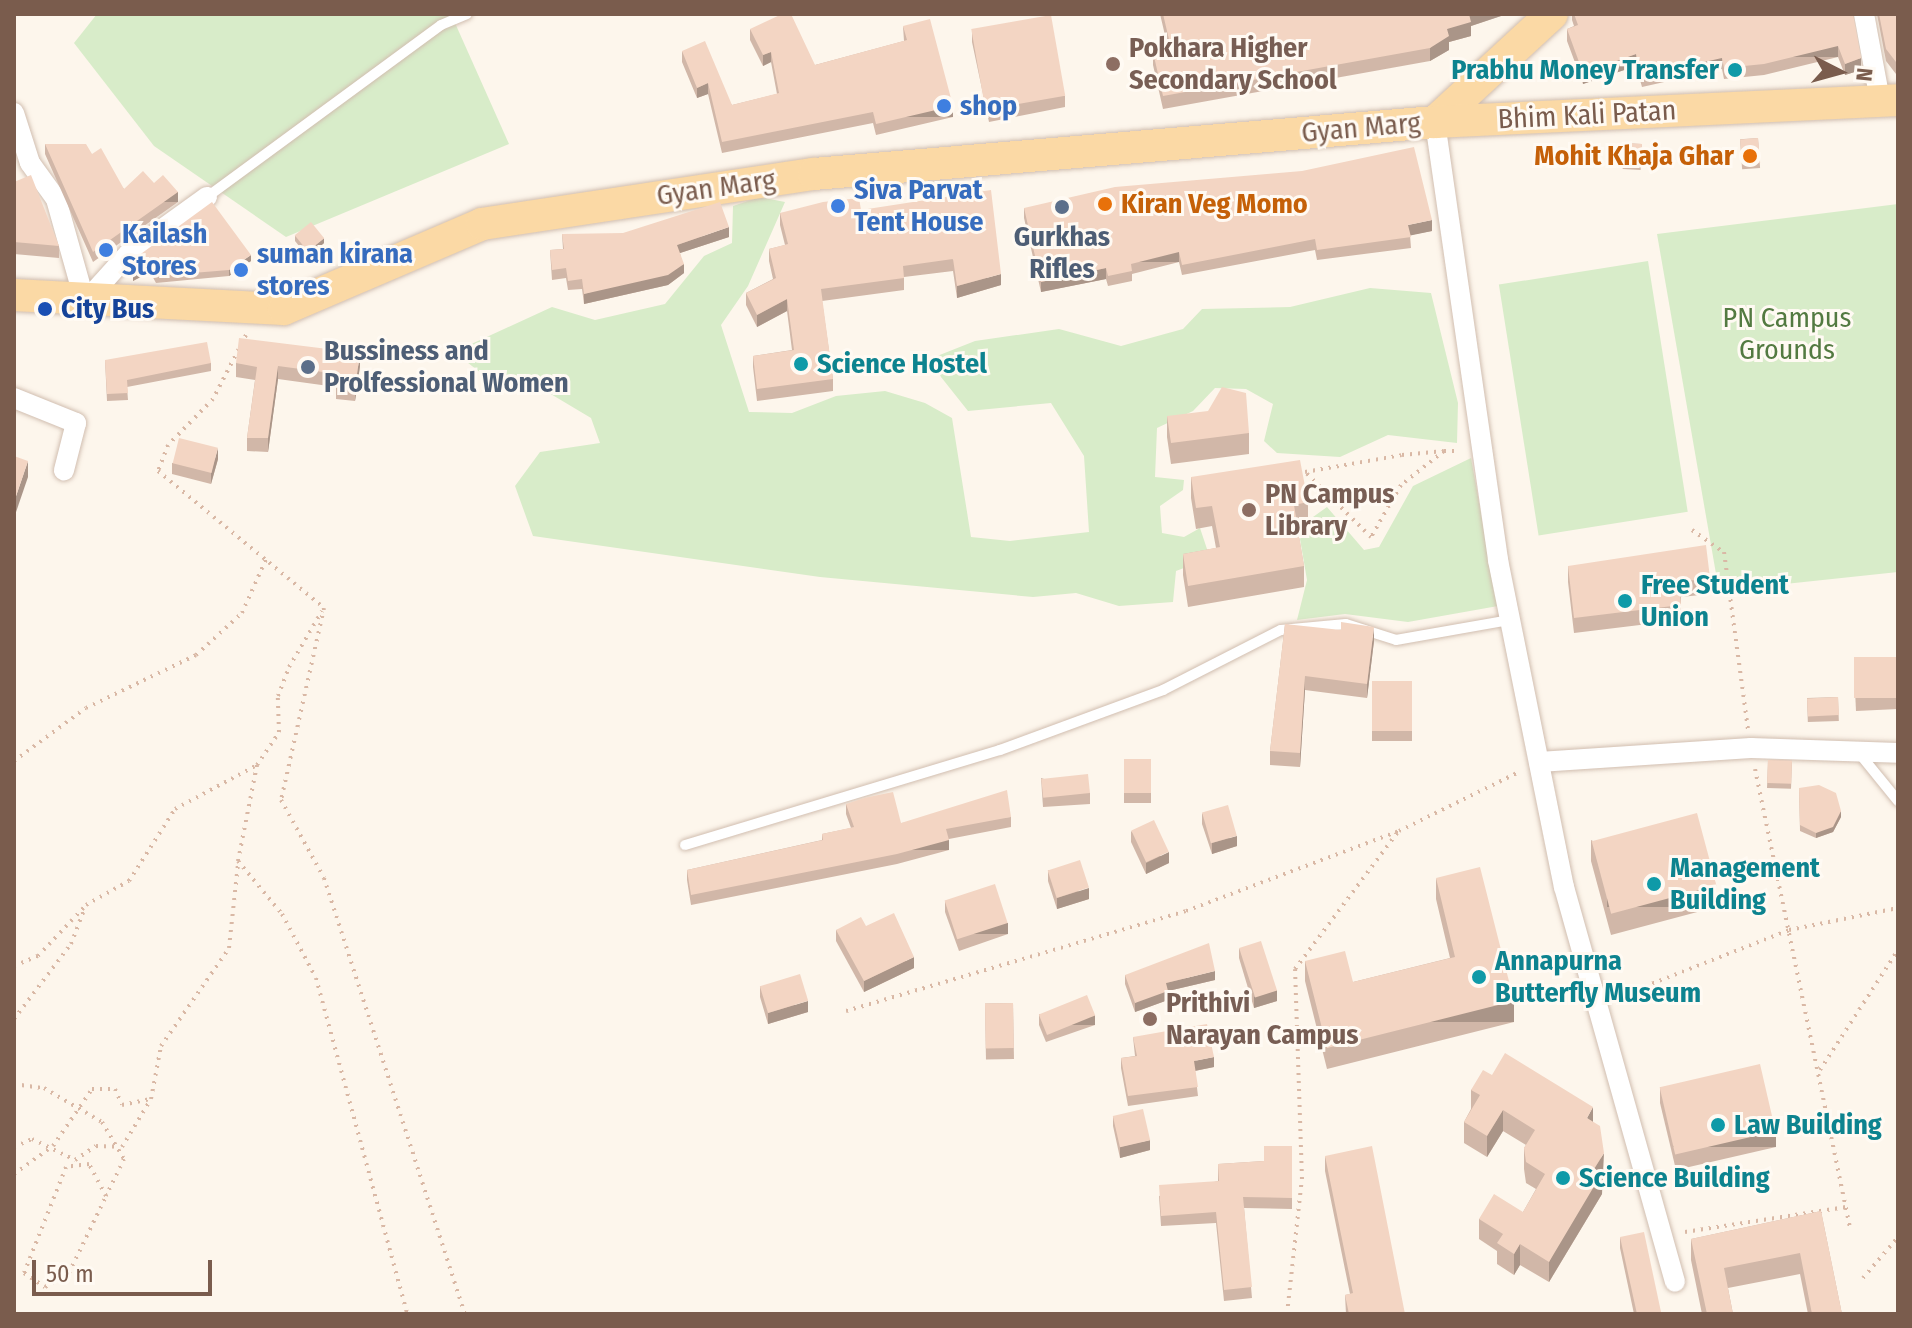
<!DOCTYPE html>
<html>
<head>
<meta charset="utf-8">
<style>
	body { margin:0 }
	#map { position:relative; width:1912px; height:1328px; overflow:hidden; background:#fdf6ec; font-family:"Fira Sans Condensed",sans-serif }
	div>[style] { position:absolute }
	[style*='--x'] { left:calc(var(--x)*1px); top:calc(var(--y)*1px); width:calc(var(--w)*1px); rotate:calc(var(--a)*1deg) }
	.green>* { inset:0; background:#d8ecc9; transform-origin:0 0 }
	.path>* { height:4px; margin-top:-2px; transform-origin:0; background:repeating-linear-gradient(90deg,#d9b8a5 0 2px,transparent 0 8px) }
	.roads { filter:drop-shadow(0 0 2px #d1beb0) drop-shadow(0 0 2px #d1beb0) }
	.lane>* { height:10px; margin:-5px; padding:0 5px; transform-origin:5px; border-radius:5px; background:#fff }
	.street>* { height:20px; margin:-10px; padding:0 10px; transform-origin:10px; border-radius:10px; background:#fff }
	.primary>* { height:32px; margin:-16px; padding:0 16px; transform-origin:16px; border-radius:16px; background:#fbd9a5 }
	.wall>* { inset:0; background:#d1b7a8; transform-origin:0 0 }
	.shaded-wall>* { inset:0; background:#aa9588; transform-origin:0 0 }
	.building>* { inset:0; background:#f3d5c3; transform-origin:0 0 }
	.dots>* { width:22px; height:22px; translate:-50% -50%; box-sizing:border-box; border:4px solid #fffaf3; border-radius:50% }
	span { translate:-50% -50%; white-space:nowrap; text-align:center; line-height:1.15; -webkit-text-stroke:6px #fffaf3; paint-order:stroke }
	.education-label { font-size:28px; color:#785e54; font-weight:700 }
	.left { translate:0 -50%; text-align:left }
	.culture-label { font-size:28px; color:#0d838f; font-weight:700 }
	.right { translate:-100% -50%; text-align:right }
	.shop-label { font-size:28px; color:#366cbe; font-weight:700 }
	.street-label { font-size:28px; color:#7a5c4d }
	.food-label { font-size:28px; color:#c56008; font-weight:700 }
	.service-label { font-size:28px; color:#4e5e75; font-weight:700 }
	.transit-label { font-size:28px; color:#164399; font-weight:700 }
	.park-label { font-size:28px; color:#537a41 }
	.frame { position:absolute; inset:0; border:16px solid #7a5c4d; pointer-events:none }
	.north { position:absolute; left:1800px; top:32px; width:80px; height:80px; -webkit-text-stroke:6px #fffaf3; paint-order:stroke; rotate:96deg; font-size:22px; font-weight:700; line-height:32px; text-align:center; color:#7a5c4d }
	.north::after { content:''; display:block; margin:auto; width:28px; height:36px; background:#7a5c4d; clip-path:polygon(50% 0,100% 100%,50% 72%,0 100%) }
	.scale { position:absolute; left:32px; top:1260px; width:180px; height:36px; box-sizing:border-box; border:4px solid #7a5c4d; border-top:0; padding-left:10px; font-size:24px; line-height:28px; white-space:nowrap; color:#7a5c4d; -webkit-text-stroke:6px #fffaf3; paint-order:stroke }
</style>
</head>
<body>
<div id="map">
	<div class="green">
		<i style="clip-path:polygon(97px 14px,451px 14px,509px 144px,286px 237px,154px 146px,74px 43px)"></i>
		<i style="clip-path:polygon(760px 197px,785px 202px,748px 286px,721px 325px,749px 412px,792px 413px,836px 396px,885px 391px,925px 403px,952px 418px,971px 537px,1010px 541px,1089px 532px,1084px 456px,1051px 403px,968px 411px,941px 377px,932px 358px,975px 341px,1059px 329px,1121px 346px,1183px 329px,1202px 309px,1290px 307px,1370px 288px,1431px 293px,1458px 403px,1457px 443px,1388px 435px,1340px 457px,1277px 453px,1264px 441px,1273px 404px,1246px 389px,1215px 388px,1193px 411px,1157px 428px,1155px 477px,1184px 480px,1183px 490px,1160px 506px,1162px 533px,1184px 537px,1200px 528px,1210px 558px,1176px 571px,1173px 602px,1119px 606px,1076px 593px,1033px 597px,820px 577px,533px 536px,515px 486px,540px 452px,600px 443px,591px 418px,544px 390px,481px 373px,454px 352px,552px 307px,595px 320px,665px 304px,704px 256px,732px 243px,733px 206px)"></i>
		<i style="clip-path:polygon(1898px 204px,1898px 572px,1719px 591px,1657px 234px)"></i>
		<i style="left:1648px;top:261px;width:254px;height:151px;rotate:81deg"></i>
		<i style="clip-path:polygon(1471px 458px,1498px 606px,1408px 622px,1345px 614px,1297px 620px,1307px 580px,1300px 539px,1313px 517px,1327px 507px,1364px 550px,1379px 547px,1413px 486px)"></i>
	</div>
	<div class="path">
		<i style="--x:246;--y:335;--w:72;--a:117.3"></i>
		<i style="--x:213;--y:399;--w:64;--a:134.4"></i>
		<i style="--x:168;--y:445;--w:28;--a:111"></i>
		<i style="--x:158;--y:471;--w:215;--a:39.5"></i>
		<i style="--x:324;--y:608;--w:197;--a:102.6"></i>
		<i style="--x:281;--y:800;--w:89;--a:61.1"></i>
		<i style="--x:324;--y:878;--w:458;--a:72.1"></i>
		<i style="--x:1444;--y:451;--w:55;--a:141.7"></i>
		<i style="--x:1401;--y:485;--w:60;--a:120"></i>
		<i style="--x:1371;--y:537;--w:93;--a:-135.4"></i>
		<i style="--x:1305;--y:472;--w:98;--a:-9.9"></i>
		<i style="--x:1402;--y:455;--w:42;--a:-5.4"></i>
		<i style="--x:1444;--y:451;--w:15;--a:0"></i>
		<i style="--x:1692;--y:530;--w:39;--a:35"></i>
		<i style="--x:1724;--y:552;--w:179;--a:82.3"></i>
		<i style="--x:14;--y:761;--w:89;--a:-36.4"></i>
		<i style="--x:86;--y:708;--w:122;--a:-25.7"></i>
		<i style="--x:196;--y:655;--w:62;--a:-42.4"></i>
		<i style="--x:242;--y:613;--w:59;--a:-66"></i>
		<i style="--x:257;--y:765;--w:98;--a:101.2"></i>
		<i style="--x:238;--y:861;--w:69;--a:50.3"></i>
		<i style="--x:282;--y:914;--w:72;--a:62"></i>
		<i style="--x:316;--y:978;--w:348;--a:74.8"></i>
		<i style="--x:1755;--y:769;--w:467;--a:78.3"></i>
		<i style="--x:14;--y:966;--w:26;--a:-23"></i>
		<i style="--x:38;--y:956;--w:70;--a:-46.7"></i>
		<i style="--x:86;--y:905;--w:49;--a:-29.2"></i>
		<i style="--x:129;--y:881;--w:85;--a:-57.4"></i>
		<i style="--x:175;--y:809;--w:93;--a:-28.2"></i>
		<i style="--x:257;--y:765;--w:40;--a:-56"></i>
		<i style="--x:279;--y:732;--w:36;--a:-92"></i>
		<i style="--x:278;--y:696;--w:31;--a:-69"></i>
		<i style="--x:289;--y:667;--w:65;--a:-59.5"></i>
		<i style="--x:1615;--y:998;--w:187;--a:-21.3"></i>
		<i style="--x:1789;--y:930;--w:111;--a:-11.4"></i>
		<i style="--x:846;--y:1011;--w:354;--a:-16.4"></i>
		<i style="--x:1186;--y:911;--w:228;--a:-20.6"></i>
		<i style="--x:1399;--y:831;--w:134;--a:-26.2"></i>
		<i style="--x:14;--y:1019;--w:94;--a:-52.8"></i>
		<i style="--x:71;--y:944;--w:39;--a:-69"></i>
		<i style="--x:1820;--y:1070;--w:143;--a:-57"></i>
		<i style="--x:14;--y:1084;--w:30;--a:8"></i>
		<i style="--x:44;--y:1088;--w:67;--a:30.4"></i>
		<i style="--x:102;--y:1122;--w:43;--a:59.3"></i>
		<i style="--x:124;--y:1159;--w:41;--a:115.9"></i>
		<i style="--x:106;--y:1196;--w:36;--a:-118"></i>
		<i style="--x:89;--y:1164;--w:23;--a:173"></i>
		<i style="--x:66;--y:1167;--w:114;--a:111.6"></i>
		<i style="--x:24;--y:1273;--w:25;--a:34"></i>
		<i style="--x:45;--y:1287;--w:28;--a:-30"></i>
		<i style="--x:69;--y:1273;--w:85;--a:-64.3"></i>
		<i style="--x:14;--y:1147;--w:20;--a:-24"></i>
		<i style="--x:32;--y:1139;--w:48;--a:26"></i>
		<i style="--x:75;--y:1160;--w:25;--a:-34"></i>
		<i style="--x:96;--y:1146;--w:23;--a:2"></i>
		<i style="--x:122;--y:1147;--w:56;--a:-58.9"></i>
		<i style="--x:151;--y:1099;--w:54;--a:-79.3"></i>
		<i style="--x:161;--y:1046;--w:119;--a:-55.2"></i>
		<i style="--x:229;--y:948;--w:84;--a:-83.9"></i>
		<i style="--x:14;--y:1174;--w:48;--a:-35.7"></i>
		<i style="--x:53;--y:1146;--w:69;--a:-55.6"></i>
		<i style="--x:92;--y:1089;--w:23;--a:0"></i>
		<i style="--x:115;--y:1089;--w:17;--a:66"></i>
		<i style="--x:122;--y:1105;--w:30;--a:-12"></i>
		<i style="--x:1685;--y:1232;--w:163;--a:-8.8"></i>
		<i style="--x:1863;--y:1278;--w:54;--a:-49.5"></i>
		<i style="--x:1287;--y:1314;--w:136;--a:-83.7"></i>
		<i style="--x:1302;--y:1179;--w:210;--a:-91.9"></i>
		<i style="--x:1295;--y:969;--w:170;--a:-53.1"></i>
	</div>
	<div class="roads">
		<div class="lane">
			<i style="--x:207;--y:197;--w:290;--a:-36.3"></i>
			<i style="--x:441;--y:25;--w:28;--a:-23"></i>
			<i style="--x:1859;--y:753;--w:62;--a:50.9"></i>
			<i style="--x:685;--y:845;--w:329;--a:-16.8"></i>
			<i style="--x:1000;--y:750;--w:174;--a:-20.2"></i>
			<i style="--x:1163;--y:690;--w:132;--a:-27"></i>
			<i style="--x:1281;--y:630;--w:65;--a:-5.3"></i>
			<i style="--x:1346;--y:624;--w:52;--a:17.7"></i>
			<i style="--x:1396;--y:640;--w:116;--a:-10"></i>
		</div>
		<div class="street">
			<i style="--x:1864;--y:14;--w:87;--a:79.5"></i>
			<i style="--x:14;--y:113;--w:52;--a:72.3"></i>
			<i style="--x:30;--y:163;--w:44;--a:54.2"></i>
			<i style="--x:56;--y:199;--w:107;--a:74.3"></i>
			<i style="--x:1435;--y:122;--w:443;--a:81.8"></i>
			<i style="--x:1498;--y:560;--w:334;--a:78.6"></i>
			<i style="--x:1564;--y:887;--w:410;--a:74.3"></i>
			<i style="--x:85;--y:302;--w:66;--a:-48.1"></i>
			<i style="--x:129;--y:253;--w:96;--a:-35.7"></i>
			<i style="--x:14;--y:398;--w:67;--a:22"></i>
			<i style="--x:76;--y:423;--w:49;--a:104.3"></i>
			<i style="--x:1539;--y:762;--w:212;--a:-3.8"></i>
			<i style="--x:1751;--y:748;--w:147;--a:1.9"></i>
		</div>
		<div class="primary">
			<i style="--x:1435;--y:122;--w:159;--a:-42.7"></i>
			<i style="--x:14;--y:295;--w:270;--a:3"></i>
			<i style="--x:284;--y:309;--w:215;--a:-23.2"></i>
			<i style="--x:482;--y:224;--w:336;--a:-8.6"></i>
			<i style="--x:814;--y:174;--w:623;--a:-4.79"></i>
			<i style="--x:1435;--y:122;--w:464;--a:-2.7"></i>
		</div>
	</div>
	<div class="wall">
		<i style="clip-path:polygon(1160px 14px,1507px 14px,1471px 26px,1471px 36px,1449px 42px,1449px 50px,1430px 61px,1163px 109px,1153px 65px,1153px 52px,1168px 48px)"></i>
		<i style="clip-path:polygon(1572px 14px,1853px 14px,1861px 70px,1845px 75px,1838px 57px,1764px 75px,1724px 79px,1722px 69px,1642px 87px,1636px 66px,1583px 84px,1567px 41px,1567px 29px,1574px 26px,1572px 20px)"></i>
		<i style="clip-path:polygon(1877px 14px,1898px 14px,1898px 73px,1896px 74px,1886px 61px)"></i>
		<i style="clip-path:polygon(903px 26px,953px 117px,876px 135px,873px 123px,722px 153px,708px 94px,697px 98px,682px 62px,682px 51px,732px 105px,777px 94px,771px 62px,763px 66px,750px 40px,750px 29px,815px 65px,904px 41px)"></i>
		<i style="clip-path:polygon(972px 31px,1065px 96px,1065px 107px,989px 122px,972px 42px)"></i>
		<i style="left:1758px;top:138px;width:30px;height:18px;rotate:86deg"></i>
		<i style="left:1624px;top:143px;width:18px;height:26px;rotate:3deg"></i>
		<i style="clip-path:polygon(45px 144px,92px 154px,124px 189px,154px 183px,178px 202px,93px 262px,45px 154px)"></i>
		<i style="clip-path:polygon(14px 182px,59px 246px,59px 258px,14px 254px)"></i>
		<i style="clip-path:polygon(1024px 208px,1432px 231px,1410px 235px,1411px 248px,1317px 260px,1315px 250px,1182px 275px,1179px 262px,1132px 274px,1132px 281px,1108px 286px,1106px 279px,1041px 292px,1024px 218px)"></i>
		<i style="clip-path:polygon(861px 210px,1001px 285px,957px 298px,953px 271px,904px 277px,904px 290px,822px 301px,833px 379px,833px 391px,757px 401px,753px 367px,753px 356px,792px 350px,787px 311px,757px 327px,746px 305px,746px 293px,773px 279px,769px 261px,769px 249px,785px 245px,780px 225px,780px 213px)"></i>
		<i style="clip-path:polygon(562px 234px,729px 237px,680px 253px,684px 273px,668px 285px,584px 304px,582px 289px,568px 290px,566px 278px,552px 280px,550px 250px,563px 249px)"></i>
		<i style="clip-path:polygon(295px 236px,324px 243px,308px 257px,295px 241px)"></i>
		<i style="clip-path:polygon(138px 256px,251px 261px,229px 276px,156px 283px,150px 272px,133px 281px)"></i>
		<i style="clip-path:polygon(105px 360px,211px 363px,211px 371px,127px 387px,128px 400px,107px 401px)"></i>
		<i style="clip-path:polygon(236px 363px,360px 366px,355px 401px,336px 399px,336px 387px,278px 379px,268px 452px,247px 451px,247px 438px,255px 380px,236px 377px)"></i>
		<i style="clip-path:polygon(1167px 416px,1249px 433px,1249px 454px,1171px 464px,1167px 437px)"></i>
		<i style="clip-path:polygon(218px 459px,211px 484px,172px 474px,172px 463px)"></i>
		<i style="clip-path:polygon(1191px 477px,1308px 502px,1308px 523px,1297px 525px,1304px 566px,1304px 587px,1188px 607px,1183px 575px,1183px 554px,1216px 548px,1212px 526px,1196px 529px,1191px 498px)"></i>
		<i style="clip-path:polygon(1568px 566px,1710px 578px,1710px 594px,1681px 597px,1681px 620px,1574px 633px,1568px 582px)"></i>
		<i style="clip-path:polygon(1285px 624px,1374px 641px,1367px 698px,1305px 690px,1300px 767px,1270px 765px,1270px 751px)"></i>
		<i style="clip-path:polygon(1898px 657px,1898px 709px,1856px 711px,1854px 669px)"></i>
		<i style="left:1372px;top:681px;width:40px;height:60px"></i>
		<i style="left:1838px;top:697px;width:24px;height:31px;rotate:88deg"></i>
		<i style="left:1124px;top:759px;width:27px;height:44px"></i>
		<i style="left:1768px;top:760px;width:24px;height:28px;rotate:2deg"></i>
		<i style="clip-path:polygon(1041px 778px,1090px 793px,1090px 804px,1043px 807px)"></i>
		<i style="clip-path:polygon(1799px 788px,1841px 817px,1833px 832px,1816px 838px,1800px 831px)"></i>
		<i style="clip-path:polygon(846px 804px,901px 823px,1011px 817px,1011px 827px,949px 839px,949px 850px,897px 864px,691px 905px,687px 880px,687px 870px,822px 840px,822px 834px,851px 828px,846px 814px)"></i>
		<i style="clip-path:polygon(1202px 813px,1237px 846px,1212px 854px,1202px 824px)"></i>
		<i style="clip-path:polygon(1131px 831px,1169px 863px,1146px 874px,1131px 842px)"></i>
		<i style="clip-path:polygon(1591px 840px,1716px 907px,1611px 935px,1591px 861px)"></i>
		<i style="clip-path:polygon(1048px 870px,1089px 899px,1057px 909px,1048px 881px)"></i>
		<i style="clip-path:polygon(1436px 878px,1514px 1022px,1327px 1069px,1305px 981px,1305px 961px,1353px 982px,1450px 958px,1436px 899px)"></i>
		<i style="clip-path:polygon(945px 901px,1008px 934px,959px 951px,945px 912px)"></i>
		<i style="clip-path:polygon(866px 926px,914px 968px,864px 992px,836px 941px,836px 930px)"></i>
		<i style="clip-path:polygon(1239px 948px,1277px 1001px,1254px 1008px,1239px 958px)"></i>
		<i style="clip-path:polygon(1125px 975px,1215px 980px,1168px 991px,1168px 1000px,1135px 1012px,1125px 984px)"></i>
		<i style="clip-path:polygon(760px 986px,808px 1012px,768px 1024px,760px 997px)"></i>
		<i style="left:1013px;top:1003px;width:56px;height:28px;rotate:89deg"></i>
		<i style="clip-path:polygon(1039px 1014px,1095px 1025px,1046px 1042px,1039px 1025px)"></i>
		<i style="clip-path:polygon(1133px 1037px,1214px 1067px,1195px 1071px,1198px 1096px,1128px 1106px,1121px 1068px,1121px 1058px,1135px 1056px)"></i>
		<i style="clip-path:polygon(1492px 1075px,1593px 1122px,1604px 1174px,1602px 1177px,1602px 1194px,1549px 1282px,1520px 1265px,1514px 1275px,1497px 1264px,1497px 1251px,1479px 1239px,1479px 1219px,1523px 1212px,1536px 1189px,1526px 1183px,1524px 1169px,1524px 1148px,1526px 1145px,1503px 1131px,1487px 1157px,1464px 1143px,1464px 1122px,1471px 1109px,1471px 1090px)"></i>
		<i style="clip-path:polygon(1660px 1087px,1776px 1147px,1676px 1170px,1660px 1103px)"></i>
		<i style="clip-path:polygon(1113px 1116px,1150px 1150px,1120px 1158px,1113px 1126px)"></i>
		<i style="clip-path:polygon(1292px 1146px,1292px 1209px,1244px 1208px,1252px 1298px,1224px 1301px,1216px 1223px,1161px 1226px,1159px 1196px,1218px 1181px,1218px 1164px,1264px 1161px)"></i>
		<i style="clip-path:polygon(1325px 1156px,1405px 1314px,1346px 1314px,1345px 1295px,1350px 1294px,1325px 1171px)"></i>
		<i style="clip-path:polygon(1821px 1211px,1842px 1314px,1808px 1314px,1800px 1274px,1728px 1288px,1733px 1314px,1702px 1314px,1691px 1260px,1691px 1239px)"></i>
		<i style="clip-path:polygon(1620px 1237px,1661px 1314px,1634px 1314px,1620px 1248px)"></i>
	</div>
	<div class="shaded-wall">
		<i style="clip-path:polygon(1469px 14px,1507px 14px,1471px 26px,1471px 36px,1449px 42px,1449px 50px,1430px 61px,1430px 48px,1447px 29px)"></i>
		<i style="left:1838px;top:46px;width:11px;height:76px;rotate:90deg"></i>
		<i style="clip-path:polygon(771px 52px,771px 62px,763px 66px,763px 55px)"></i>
		<i style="clip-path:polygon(1636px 54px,1636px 66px,1583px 84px,1583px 73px)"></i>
		<i style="left:1722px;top:58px;width:11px;height:82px;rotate:90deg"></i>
		<i style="clip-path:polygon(1861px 58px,1861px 70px,1845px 75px,1845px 64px)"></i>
		<i style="clip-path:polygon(708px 83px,708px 94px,697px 98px,697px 88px)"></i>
		<i style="left:953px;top:106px;width:11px;height:79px;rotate:90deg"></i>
		<i style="left:178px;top:192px;width:10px;height:104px;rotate:90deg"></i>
		<i style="clip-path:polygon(1432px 220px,1432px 231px,1408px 236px,1408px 225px)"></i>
		<i style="clip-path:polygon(729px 227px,729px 237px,677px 254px,677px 245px)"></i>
		<i style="clip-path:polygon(324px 238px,324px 243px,308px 257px,308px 251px)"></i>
		<i style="left:1179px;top:252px;width:10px;height:49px;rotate:90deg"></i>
		<i style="clip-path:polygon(251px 255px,251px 261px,229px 276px,229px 270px)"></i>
		<i style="clip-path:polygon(684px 264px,684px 273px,668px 285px,584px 304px,584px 294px)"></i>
		<i style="clip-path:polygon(150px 266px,150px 272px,133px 281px,133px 274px)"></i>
		<i style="clip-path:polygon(1106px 268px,1106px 279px,1041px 292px,1041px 282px)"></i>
		<i style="clip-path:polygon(1001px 274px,1001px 285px,957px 298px,957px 286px)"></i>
		<i style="clip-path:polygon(787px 299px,787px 311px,757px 327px,757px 315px)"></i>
		<i style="clip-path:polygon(360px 353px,360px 366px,355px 401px,355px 388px)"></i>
		<i style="clip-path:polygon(278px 366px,278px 379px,268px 452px,268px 438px)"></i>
		<i style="clip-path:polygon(218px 448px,218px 459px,211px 484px,211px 473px)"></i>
		<i style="clip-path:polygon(28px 461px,28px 477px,14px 518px,14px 502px)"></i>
		<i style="clip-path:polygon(1374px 627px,1374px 641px,1367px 698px,1367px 684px)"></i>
		<i style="clip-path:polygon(1305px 676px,1305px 690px,1300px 767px,1300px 753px)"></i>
		<i style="clip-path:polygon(1841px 811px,1841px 817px,1833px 832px,1816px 838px,1816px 833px)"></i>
		<i style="clip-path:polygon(1237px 836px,1237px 846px,1212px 854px,1212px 843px)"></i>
		<i style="left:949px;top:840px;width:10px;height:54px;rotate:90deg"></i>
		<i style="clip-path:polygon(1169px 852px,1169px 863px,1146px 874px,1146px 863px)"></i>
		<i style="left:1716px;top:886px;width:21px;height:109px;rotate:90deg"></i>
		<i style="clip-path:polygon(1089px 888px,1089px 899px,1057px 909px,1057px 898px)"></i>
		<i style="left:1008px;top:923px;width:11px;height:52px;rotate:90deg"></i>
		<i style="clip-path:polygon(914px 957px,914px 968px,864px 992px,864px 981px)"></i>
		<i style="clip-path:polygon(1215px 971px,1215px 980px,1168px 991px,1168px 1000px,1135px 1012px,1135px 1003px,1166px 983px)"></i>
		<i style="clip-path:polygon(1277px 990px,1277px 1001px,1254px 1008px,1254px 997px)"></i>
		<i style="clip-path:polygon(808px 1001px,808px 1012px,768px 1024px,768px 1013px)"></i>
		<i style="left:1514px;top:1001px;width:21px;height:193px;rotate:90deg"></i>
		<i style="left:1095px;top:1015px;width:10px;height:52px;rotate:90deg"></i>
		<i style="clip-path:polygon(1214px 1057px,1214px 1067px,1194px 1071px,1194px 1061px)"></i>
		<i style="clip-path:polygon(1593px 1107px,1593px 1128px,1587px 1118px)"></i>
		<i style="clip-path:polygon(1503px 1110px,1503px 1131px,1487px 1157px,1487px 1136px)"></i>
		<i style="left:1776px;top:1131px;width:16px;height:103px;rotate:90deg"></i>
		<i style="clip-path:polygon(1150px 1140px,1150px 1150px,1120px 1158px,1120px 1147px)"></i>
		<i style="clip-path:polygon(1604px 1153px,1602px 1194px,1549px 1282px,1549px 1262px,1594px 1169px)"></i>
		<i style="clip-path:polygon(1520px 1244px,1520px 1265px,1514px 1275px,1514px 1254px)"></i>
	</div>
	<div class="building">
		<i style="clip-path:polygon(782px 14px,791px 14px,815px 65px,907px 40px,903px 26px,930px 19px,953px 106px,876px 124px,873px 112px,722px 142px,708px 83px,697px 88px,682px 51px,705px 41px,732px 105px,779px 93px,771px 52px,763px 55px,750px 29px)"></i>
		<i style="clip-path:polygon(1163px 14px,1469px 14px,1471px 22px,1447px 29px,1449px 36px,1430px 48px,1163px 96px,1153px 52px,1171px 48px)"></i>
		<i style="clip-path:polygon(1574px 14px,1853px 14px,1861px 58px,1845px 64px,1838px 46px,1764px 64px,1724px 68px,1722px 58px,1642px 76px,1636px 54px,1583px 73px,1567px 29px,1578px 25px)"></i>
		<i style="clip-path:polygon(1879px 14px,1898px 14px,1898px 62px,1896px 62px,1886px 49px)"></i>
		<i style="left:1051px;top:15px;width:82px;height:81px;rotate:80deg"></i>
		<i style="left:1758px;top:138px;width:25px;height:18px;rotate:85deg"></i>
		<i style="left:1624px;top:143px;width:18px;height:21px;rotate:3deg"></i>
		<i style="clip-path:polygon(45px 144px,86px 144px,92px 154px,101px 148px,124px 189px,143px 171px,154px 183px,163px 175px,178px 192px,93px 252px)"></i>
		<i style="clip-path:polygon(1414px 147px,1432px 220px,1408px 225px,1411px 237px,1317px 250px,1315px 239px,1182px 265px,1179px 252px,1131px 264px,1132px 271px,1108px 276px,1106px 268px,1041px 282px,1024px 208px,1115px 187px,1302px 171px)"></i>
		<i style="clip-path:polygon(31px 175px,59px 246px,14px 242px,14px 182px)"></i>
		<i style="clip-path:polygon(991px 190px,1001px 274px,957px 286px,953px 259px,903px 266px,904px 278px,821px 289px,833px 379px,757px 389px,753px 356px,794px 350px,787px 299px,757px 315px,746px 293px,776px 278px,769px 249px,788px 244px,780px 213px,823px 202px,859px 198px,861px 210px)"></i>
		<i style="clip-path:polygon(212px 202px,251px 255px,229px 270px,156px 276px,150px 266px,133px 274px,138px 256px)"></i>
		<i style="clip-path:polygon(720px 202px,729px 227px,677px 245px,684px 264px,668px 275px,584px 294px,582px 279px,568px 281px,566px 268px,552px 270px,550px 250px,564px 249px,562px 234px,623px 233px)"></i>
		<i style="left:311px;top:222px;width:21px;height:21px;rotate:51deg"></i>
		<i style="clip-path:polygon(239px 338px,360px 353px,355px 388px,336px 385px,338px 374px,278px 366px,268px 438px,247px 438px,257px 367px,236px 363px)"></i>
		<i style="clip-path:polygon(207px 342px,211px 363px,127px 380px,128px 393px,107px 394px,105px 360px)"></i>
		<i style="clip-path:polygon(1222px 387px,1246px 393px,1249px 433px,1171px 443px,1167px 416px,1208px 411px)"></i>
		<i style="left:179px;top:438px;width:40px;height:26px;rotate:14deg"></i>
		<i style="clip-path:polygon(14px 456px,28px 461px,14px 502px)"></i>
		<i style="clip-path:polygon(1300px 460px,1308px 502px,1294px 505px,1304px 566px,1188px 586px,1183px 554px,1220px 547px,1212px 506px,1196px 508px,1191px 477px)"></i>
		<i style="clip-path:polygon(1706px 545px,1710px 578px,1679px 582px,1681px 605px,1574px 618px,1568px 566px)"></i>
		<i style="clip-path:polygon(1341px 622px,1374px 627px,1367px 684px,1305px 676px,1300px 753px,1270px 751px,1285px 624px,1341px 630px)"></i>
		<i style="left:1898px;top:657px;width:41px;height:44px;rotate:90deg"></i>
		<i style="left:1372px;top:681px;width:40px;height:50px"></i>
		<i style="left:1838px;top:697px;width:18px;height:31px;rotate:87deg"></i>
		<i style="left:1124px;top:759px;width:27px;height:34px"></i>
		<i style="left:1768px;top:760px;width:24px;height:23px;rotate:2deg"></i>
		<i style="left:1088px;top:774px;width:19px;height:47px;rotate:84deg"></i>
		<i style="clip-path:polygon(1819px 785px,1836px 793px,1841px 811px,1833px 827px,1816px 833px,1800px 825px,1799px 788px)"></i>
		<i style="clip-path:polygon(1007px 790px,1011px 817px,946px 829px,949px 840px,897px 854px,691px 895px,687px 870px,823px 840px,822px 834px,854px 827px,846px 804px,864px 798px,893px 792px,901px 823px)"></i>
		<i style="left:1228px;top:805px;width:32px;height:27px;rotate:74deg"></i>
		<i style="left:1697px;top:813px;width:75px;height:109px;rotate:75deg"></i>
		<i style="left:1154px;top:820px;width:35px;height:25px;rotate:65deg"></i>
		<i style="left:1080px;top:860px;width:29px;height:34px;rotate:72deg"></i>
		<i style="clip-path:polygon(1480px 867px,1514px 1001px,1327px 1048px,1305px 961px,1345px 951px,1353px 982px,1455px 957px,1436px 878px)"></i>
		<i style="left:995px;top:884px;width:41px;height:53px;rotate:72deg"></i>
		<i style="clip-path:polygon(894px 913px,914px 957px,864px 981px,836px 930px,861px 917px,866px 926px)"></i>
		<i style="left:1261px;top:941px;width:52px;height:23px;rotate:72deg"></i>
		<i style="clip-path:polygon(1209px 943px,1215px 971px,1166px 983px,1168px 991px,1135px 1003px,1125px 975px)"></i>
		<i style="left:800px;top:974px;width:28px;height:42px;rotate:73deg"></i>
		<i style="left:1087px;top:995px;width:22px;height:52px;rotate:68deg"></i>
		<i style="left:1013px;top:1003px;width:45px;height:28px;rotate:89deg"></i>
		<i style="clip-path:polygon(1207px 1024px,1214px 1057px,1194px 1061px,1198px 1087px,1128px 1096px,1121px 1058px,1137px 1056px,1133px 1037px)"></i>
		<i style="clip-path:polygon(1505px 1053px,1593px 1107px,1587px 1118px,1600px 1126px,1604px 1153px,1594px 1169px,1602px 1173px,1549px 1262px,1520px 1244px,1514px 1254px,1497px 1243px,1503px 1234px,1479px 1219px,1494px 1194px,1523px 1212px,1545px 1174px,1526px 1162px,1524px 1148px,1535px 1130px,1503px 1110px,1487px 1136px,1464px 1122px,1480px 1095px,1471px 1090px,1483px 1070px,1492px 1075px)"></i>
		<i style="left:1760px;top:1064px;width:69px;height:103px;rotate:77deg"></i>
		<i style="left:1143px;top:1109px;width:32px;height:31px;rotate:77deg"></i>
		<i style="clip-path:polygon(1264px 1146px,1292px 1146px,1292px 1198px,1243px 1197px,1252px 1287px,1224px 1290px,1216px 1212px,1161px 1216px,1159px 1185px,1219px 1181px,1218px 1164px,1264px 1161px)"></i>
		<i style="clip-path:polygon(1372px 1146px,1405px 1314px,1349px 1314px,1345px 1295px,1353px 1293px,1325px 1156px)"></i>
		<i style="clip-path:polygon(1821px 1211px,1842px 1314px,1812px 1314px,1800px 1253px,1724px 1268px,1733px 1314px,1707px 1314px,1691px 1239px)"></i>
		<i style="clip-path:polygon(1644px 1232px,1661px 1312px,1653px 1314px,1637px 1314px,1620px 1237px)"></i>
	</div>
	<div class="dots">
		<i style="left:1113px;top:64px;background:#8d6e63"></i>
		<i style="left:1735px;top:70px;background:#0f9aa8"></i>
		<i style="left:944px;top:106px;background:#3f7fe0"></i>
		<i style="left:1750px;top:156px;background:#e8710a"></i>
		<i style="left:1105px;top:204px;background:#e8710a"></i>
		<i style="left:838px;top:206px;background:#3f7fe0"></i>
		<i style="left:1062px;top:207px;background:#5c6f8a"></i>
		<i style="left:106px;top:250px;background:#3f7fe0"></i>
		<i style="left:241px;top:270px;background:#3f7fe0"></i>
		<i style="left:45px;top:309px;background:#1a4fb4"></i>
		<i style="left:801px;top:364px;background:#0f9aa8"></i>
		<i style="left:308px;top:367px;background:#5c6f8a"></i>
		<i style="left:1249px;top:510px;background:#8d6e63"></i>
		<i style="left:1625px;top:601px;background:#0f9aa8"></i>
		<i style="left:1654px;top:884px;background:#0f9aa8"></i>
		<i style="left:1479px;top:977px;background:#0f9aa8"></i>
		<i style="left:1150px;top:1019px;background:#8d6e63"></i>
		<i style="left:1718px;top:1125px;background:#0f9aa8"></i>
		<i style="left:1563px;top:1178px;background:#0f9aa8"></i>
	</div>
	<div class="education-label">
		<span class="left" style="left:1129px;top:64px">Pokhara Higher<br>Secondary School</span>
		<span class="left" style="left:1265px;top:510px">PN Campus<br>Library</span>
		<span class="left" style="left:1166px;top:1019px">Prithivi<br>Narayan Campus</span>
	</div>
	<div class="culture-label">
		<span class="right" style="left:1719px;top:70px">Prabhu Money Transfer</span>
		<span class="left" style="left:817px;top:364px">Science Hostel</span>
		<span class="left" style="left:1641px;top:601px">Free Student<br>Union</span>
		<span class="left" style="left:1670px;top:884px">Management<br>Building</span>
		<span class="left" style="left:1495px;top:977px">Annapurna<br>Butterfly Museum</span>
		<span class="left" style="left:1734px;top:1125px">Law Building</span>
		<span class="left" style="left:1579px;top:1178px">Science Building</span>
	</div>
	<div class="shop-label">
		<span class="left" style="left:960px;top:106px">shop</span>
		<span class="left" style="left:854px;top:206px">Siva Parvat<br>Tent House</span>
		<span class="left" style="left:122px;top:250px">Kailash<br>Stores</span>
		<span class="left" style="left:257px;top:270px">suman kirana<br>stores</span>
	</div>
	<div class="street-label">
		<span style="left:1587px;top:115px;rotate:-3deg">Bhim Kali Patan</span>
		<span style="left:1361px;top:128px;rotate:-5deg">Gyan Marg</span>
		<span style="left:716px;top:188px;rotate:-8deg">Gyan Marg</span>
	</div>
	<div class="food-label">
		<span class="right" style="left:1734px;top:156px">Mohit Khaja Ghar</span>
		<span class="left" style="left:1121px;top:204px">Kiran Veg Momo</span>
	</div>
	<div class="service-label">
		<span style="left:1062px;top:253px">Gurkhas<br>Rifles</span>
		<span class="left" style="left:324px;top:367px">Bussiness and<br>Prolfessional Women</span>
	</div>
	<div class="transit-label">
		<span class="left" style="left:61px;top:309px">City Bus</span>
	</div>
	<div class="park-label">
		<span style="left:1787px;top:334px">PN Campus<br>Grounds</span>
	</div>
	<div class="frame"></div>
	<div class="north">N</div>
	<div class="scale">50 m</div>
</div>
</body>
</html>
